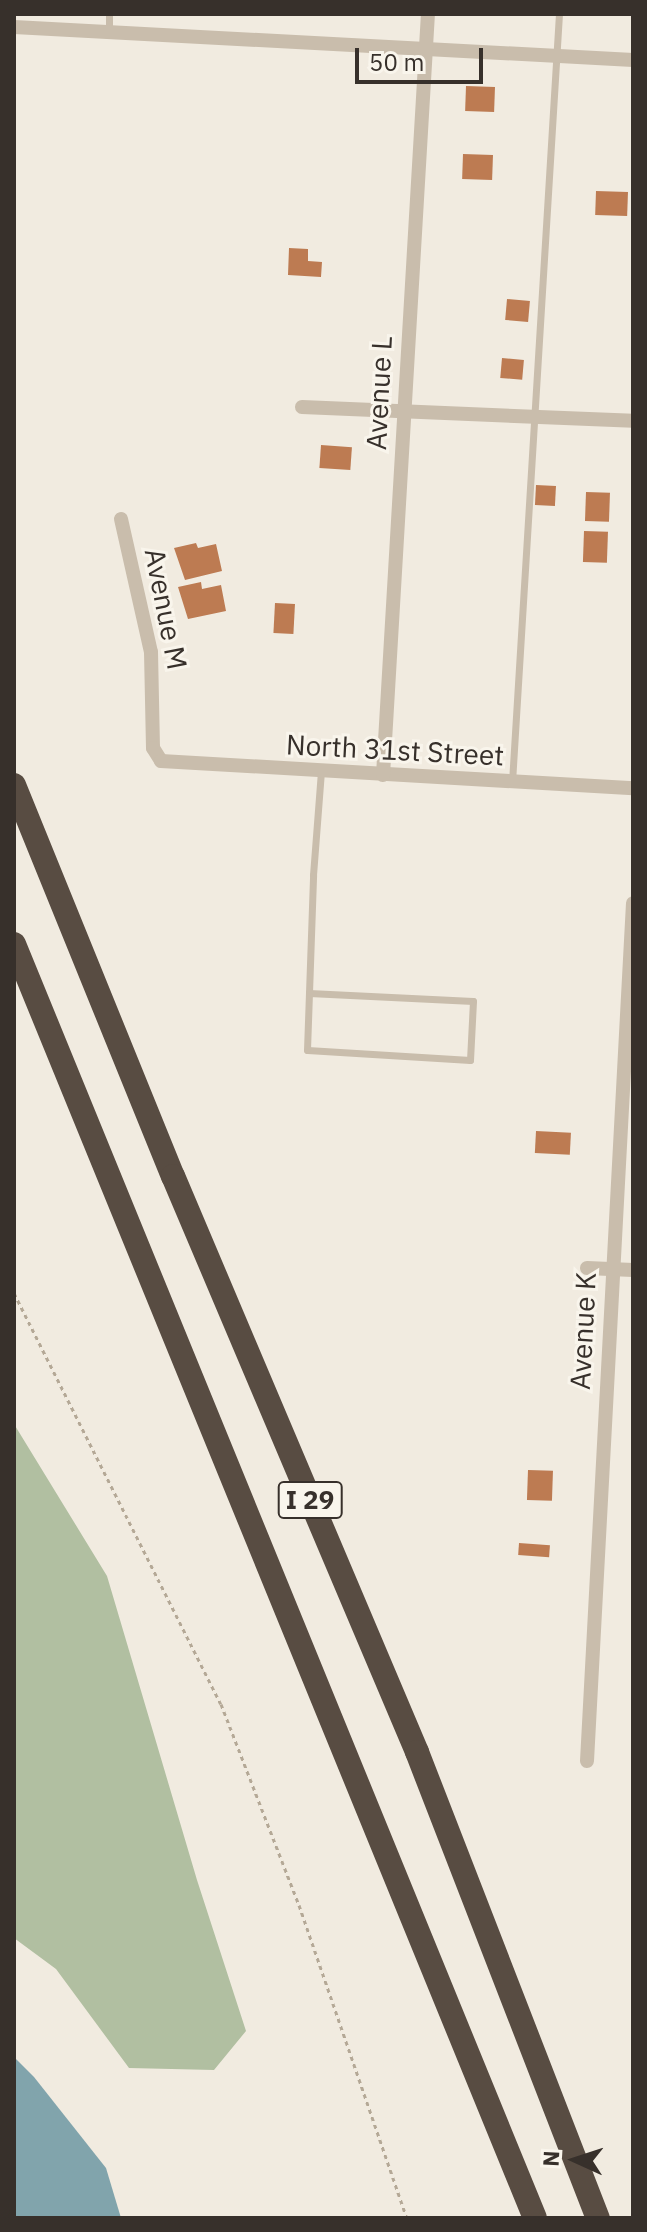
<!DOCTYPE html>
<html>
<head>
<meta charset="utf-8">
<style>
	body { margin:0 }
	#map { position:relative; width:647px; height:2232px; overflow:hidden; background:#f1ebe0; font-family:"IBM Plex Sans",sans-serif }
	div>[style] { position:absolute }
	[style*='--x'] { left:calc(var(--x)*1px); top:calc(var(--y)*1px); width:calc(var(--w)*1px); rotate:calc(var(--a)*1deg) }
	.green>* { inset:0; background:#b1bfa1 }
	.water>* { inset:0; background:#81a4ac }
	.building>* { inset:0; background:#bd7b52; transform-origin:0 0 }
	.path>* { height:3px; margin-top:-1.5px; transform-origin:0; background:repeating-linear-gradient(90deg,#b4a896 0 4px,transparent 0 8px) }
	.service>* { height:7px; margin:-3.5px; padding:0 3.5px; transform-origin:3.5px; border-radius:3.5px; background:#c9bdac }
	.minor>* { height:14px; margin:-7px; padding:0 7px; transform-origin:7px; border-radius:7px; background:#c9bdac }
	.motorway>* { height:24px; margin:-12px; padding:0 12px; transform-origin:12px; border-radius:12px; background:#584c42 }
	span { translate:-50% -50%; white-space:nowrap; text-align:center; line-height:1.15; -webkit-text-stroke:6px #f9f5ec; paint-order:stroke }
	.shield-label span { padding:2px 6px; background:#f9f5ec; border:2px solid; border-radius:6px; -webkit-text-stroke-width:0 }
	.shield-label { font-size:26px; color:#37302b; font-weight:700 }
	.street-label { font-size:28px; color:#37302b }
	.frame { position:absolute; inset:0; border:16px solid #37302b; pointer-events:none }
	.north { position:absolute; left:535px; top:2120px; width:80px; height:80px; -webkit-text-stroke:6px #f9f5ec; paint-order:stroke; rotate:273deg; font-size:22px; font-weight:700; line-height:32px; text-align:center; color:#37302b }
	.north::after { content:''; display:block; margin:auto; width:28px; height:36px; background:#37302b; clip-path:polygon(50% 0,100% 100%,50% 72%,0 100%) }
	.scale { position:absolute; left:355px; top:48px; width:128px; height:36px; box-sizing:border-box; border:4px solid #37302b; border-top:0; padding-left:10px; font-size:24px; line-height:28px; white-space:nowrap; color:#37302b; -webkit-text-stroke:6px #f9f5ec; paint-order:stroke }
</style>
</head>
<body>
<div id="map">
	<div class="green">
		<i style="clip-path:polygon(14px 1424px,107px 1576px,197px 1880px,246px 2031px,214px 2070px,129px 2068px,56px 1969px,14px 1938px)"></i>
	</div>
	<div class="water">
		<i style="clip-path:polygon(14px 2057px,34px 2077px,106px 2168px,121px 2218px,14px 2218px)"></i>
	</div>
	<div class="building">
		<i style="left:466px;top:86px;width:29px;height:25px;rotate:2deg"></i>
		<i style="left:463px;top:154px;width:30px;height:25px;rotate:2deg"></i>
		<i style="left:596px;top:191px;width:32px;height:24px;rotate:2deg"></i>
		<i style="clip-path:polygon(289px 248px,308px 249px,308px 261px,322px 262px,321px 277px,288px 275px)"></i>
		<i style="left:507px;top:299px;width:23px;height:21px;rotate:5deg"></i>
		<i style="left:502px;top:358px;width:22px;height:20px;rotate:5deg"></i>
		<i style="left:321px;top:445px;width:31px;height:23px;rotate:4deg"></i>
		<i style="left:536px;top:485px;width:20px;height:20px;rotate:3deg"></i>
		<i style="left:586px;top:492px;width:24px;height:29px;rotate:2deg"></i>
		<i style="left:584px;top:531px;width:24px;height:31px;rotate:2deg"></i>
		<i style="clip-path:polygon(196px 543px,198px 548px,216px 544px,222px 571px,185px 580px,174px 548px)"></i>
		<i style="clip-path:polygon(201px 582px,202px 589px,221px 585px,226px 611px,188px 619px,178px 587px)"></i>
		<i style="left:275px;top:603px;width:20px;height:30px;rotate:3deg"></i>
		<i style="left:536px;top:1131px;width:35px;height:22px;rotate:3deg"></i>
		<i style="left:528px;top:1470px;width:25px;height:30px;rotate:2deg"></i>
		<i style="left:519px;top:1543px;width:31px;height:12px;rotate:4deg"></i>
	</div>
	<div class="path">
		<i style="--x:14;--y:1293;--w:460;--a:63.3"></i>
		<i style="--x:221;--y:1704;--w:216;--a:68.8"></i>
		<i style="--x:299;--y:1905;--w:331;--a:71"></i>
	</div>
	<div class="service">
		<i style="--x:109;--y:14;--w:18;--a:90"></i>
		<i style="--x:512;--y:782;--w:769;--a:-86.5"></i>
		<i style="--x:309;--y:993;--w:164;--a:2.8"></i>
		<i style="--x:473;--y:1001;--w:59;--a:92.9"></i>
		<i style="--x:470;--y:1060;--w:163;--a:-176.5"></i>
		<i style="--x:307;--y:1050;--w:175;--a:-88"></i>
		<i style="--x:313;--y:875;--w:103;--a:-85.6"></i>
	</div>
	<div class="minor">
		<i style="--x:14;--y:27;--w:620;--a:3.05"></i>
		<i style="--x:302;--y:407;--w:331;--a:2.4"></i>
		<i style="--x:121;--y:519;--w:136;--a:77.3"></i>
		<i style="--x:151;--y:652;--w:96;--a:88.8"></i>
		<i style="--x:153;--y:748;--w:15;--a:58"></i>
		<i style="--x:161;--y:761;--w:473;--a:3.3"></i>
		<i style="--x:383;--y:775;--w:762;--a:-86.62"></i>
		<i style="--x:587;--y:1268;--w:46;--a:2.5"></i>
		<i style="--x:587;--y:1761;--w:859;--a:-86.93"></i>
	</div>
	<div class="motorway">
		<i style="--x:14;--y:785;--w:422;--a:67.9"></i>
		<i style="--x:173;--y:1176;--w:626;--a:67.04"></i>
		<i style="--x:417;--y:1752;--w:500;--a:68.8"></i>
		<i style="--x:14;--y:944;--w:1376;--a:67.76"></i>
	</div>
	<div class="shield-label">
		<span style="left:310px;top:1500px">I 29</span>
	</div>
	<div class="street-label">
		<span style="left:379px;top:393px;rotate:-87deg">Avenue L</span>
		<span style="left:166px;top:609px;rotate:79deg">Avenue M</span>
		<span style="left:395px;top:750px;rotate:3deg">North 31st Street</span>
		<span style="left:583px;top:1331px;rotate:-87deg">Avenue K</span>
	</div>
	<div class="frame"></div>
	<div class="north">N</div>
	<div class="scale">50 m</div>
</div>
</body>
</html>
